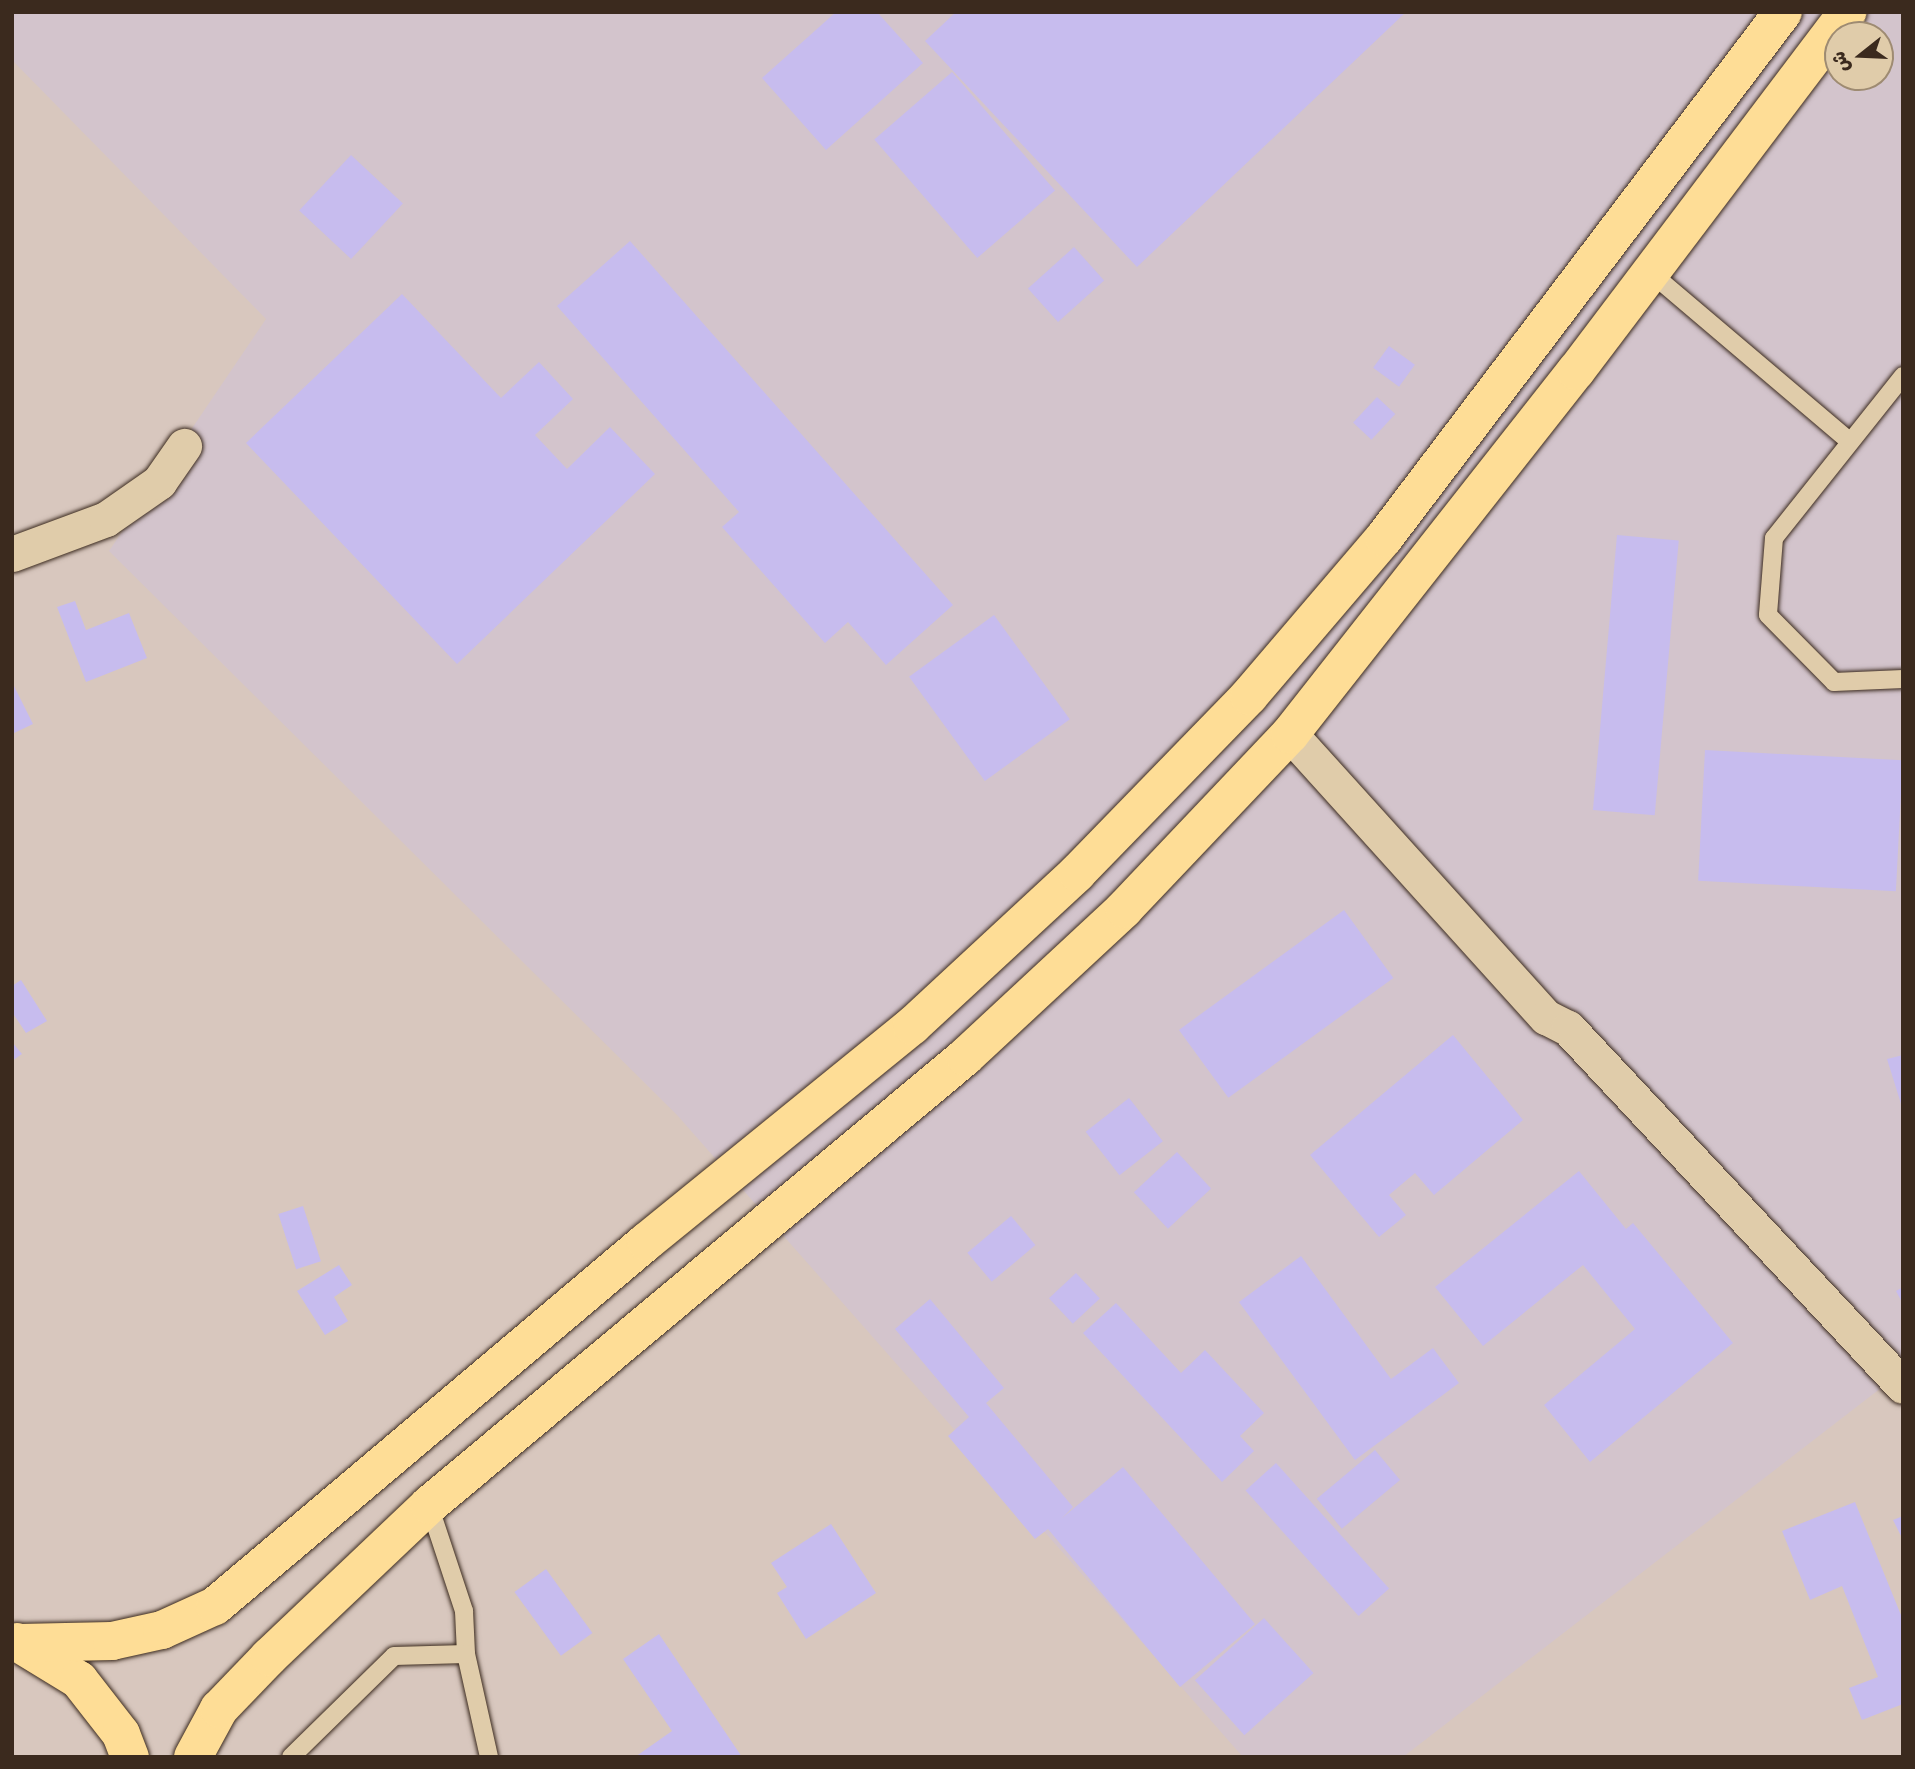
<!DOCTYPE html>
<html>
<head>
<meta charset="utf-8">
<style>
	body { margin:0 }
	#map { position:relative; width:1915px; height:1769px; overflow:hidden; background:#d8c7be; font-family:Itim,"Playpen Sans Arabic",sans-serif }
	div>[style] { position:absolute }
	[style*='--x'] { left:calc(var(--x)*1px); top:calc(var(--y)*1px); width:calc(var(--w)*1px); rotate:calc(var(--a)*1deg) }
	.built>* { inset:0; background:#d3c4cc }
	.building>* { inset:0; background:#c7bcee; transform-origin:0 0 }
	.roads { filter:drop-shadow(0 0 2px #3b2a1e) drop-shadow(0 0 2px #3b2a1e) }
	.lane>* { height:18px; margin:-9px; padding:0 9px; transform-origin:9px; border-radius:9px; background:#e0ccaa }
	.street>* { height:35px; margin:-17.5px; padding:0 17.5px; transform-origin:17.5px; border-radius:17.5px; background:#e0ccaa }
	.primary>* { height:38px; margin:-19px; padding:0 19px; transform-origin:19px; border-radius:19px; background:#fedd96 }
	span { translate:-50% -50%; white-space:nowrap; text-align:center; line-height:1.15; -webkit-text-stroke:6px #e0ccaa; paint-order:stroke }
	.frame { position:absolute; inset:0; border:14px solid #3b2a1e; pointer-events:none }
	.north { position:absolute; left:1824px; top:21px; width:70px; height:70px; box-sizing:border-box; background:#e0ccaa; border:2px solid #9e8b72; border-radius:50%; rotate:252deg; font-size:19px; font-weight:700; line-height:28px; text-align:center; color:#3b2a1e }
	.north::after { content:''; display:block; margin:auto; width:24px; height:32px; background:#3b2a1e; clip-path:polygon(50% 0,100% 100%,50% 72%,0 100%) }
</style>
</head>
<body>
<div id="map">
	<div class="built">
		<i style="clip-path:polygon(evenodd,12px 12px,1903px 12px,1903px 1371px,1403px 1757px,1243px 1757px,677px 1115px,109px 551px,266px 319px,12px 60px,12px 12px,1838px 35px,1880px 35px,1880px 77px,1838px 77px,1838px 35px)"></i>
	</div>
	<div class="building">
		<i style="clip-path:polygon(836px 12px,877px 12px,923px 63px,826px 150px,762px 78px)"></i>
		<i style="clip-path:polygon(956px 12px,1406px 12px,1137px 267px,925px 41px)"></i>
		<i style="left:952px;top:72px;width:157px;height:103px;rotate:49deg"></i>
		<i style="left:351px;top:155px;width:71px;height:76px;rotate:43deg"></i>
		<i style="clip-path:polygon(630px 241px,953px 605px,886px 665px,848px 622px,825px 643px,722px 527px,739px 512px,557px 306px)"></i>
		<i style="left:1074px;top:247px;width:45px;height:62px;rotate:48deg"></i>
		<i style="clip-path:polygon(402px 294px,501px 398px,539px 362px,573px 399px,535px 435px,567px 469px,610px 427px,655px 474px,457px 664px,246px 443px)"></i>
		<i style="left:1389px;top:346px;width:32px;height:27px;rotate:36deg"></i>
		<i style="left:1377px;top:397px;width:25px;height:35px;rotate:43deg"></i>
		<i style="left:1617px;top:535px;width:62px;height:276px;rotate:5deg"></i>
		<i style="clip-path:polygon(75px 601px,86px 630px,129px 613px,147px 658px,86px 682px,57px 607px)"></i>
		<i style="left:994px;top:615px;width:129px;height:105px;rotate:54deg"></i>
		<i style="clip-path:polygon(12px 682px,33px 724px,12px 734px)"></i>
		<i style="left:1705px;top:750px;width:198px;height:131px;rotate:3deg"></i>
		<i style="left:1344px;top:910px;width:84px;height:204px;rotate:54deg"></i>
		<i style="clip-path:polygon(21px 980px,47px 1021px,26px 1033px,12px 1012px,12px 986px)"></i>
		<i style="clip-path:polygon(1453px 1035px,1523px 1120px,1434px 1195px,1415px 1173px,1389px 1195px,1406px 1215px,1379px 1237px,1310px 1155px)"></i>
		<i style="clip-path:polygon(12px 1042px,22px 1054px,12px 1061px)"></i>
		<i style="clip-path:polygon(1903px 1055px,1903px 1107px,1902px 1107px,1887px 1059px)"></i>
		<i style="left:1129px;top:1098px;width:55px;height:55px;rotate:52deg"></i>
		<i style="left:1177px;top:1152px;width:50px;height:59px;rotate:47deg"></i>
		<i style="clip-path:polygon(1579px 1171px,1626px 1229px,1633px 1223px,1733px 1343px,1590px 1462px,1544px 1405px,1635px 1329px,1583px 1265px,1483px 1346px,1435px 1287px)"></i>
		<i style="left:303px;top:1206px;width:58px;height:26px;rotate:72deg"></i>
		<i style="left:1011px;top:1216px;width:38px;height:57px;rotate:50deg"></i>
		<i style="clip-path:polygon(1301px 1256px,1391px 1379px,1433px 1348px,1459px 1383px,1355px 1460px,1239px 1302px)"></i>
		<i style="clip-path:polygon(339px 1265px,352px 1285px,334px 1297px,348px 1321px,325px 1335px,297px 1291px)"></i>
		<i style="left:1076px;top:1273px;width:35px;height:37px;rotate:47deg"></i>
		<i style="clip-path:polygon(1903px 1287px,1903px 1304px,1896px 1291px)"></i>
		<i style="clip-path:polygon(930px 1299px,1004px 1388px,986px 1403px,1073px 1507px,1061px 1519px,1123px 1467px,1255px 1624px,1180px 1687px,1048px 1529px,1035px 1539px,948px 1436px,969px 1417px,895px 1329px)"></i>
		<i style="clip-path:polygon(1116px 1303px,1181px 1373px,1205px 1350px,1264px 1413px,1240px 1436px,1254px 1451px,1222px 1482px,1083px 1333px)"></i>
		<i style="left:1375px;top:1450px;width:39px;height:76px;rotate:50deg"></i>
		<i style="left:1276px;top:1463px;width:169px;height:41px;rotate:48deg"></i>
		<i style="clip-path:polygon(1855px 1502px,1903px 1620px,1903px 1704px,1862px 1720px,1849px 1688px,1878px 1677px,1842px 1586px,1810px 1600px,1782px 1531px)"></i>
		<i style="clip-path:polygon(1903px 1516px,1903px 1540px,1893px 1520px)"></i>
		<i style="clip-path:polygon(831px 1524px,876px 1593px,806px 1639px,777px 1593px,787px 1587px,771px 1563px)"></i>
		<i style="left:546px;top:1569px;width:79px;height:39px;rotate:54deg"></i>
		<i style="left:1264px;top:1618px;width:74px;height:93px;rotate:48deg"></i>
		<i style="clip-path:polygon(659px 1634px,742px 1757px,635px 1757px,672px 1731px,623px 1659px)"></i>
	</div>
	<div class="roads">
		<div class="lane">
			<i style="--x:1650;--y:272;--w:261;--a:40.3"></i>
			<i style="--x:1903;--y:376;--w:207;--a:128.5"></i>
			<i style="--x:1774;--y:538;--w:77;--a:94.5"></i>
			<i style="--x:1768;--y:615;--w:94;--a:45.4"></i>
			<i style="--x:1834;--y:682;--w:69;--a:-2.5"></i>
			<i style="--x:429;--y:1505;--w:112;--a:71.7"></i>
			<i style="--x:464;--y:1611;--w:43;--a:87.3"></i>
			<i style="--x:466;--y:1654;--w:106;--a:77.4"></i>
			<i style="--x:291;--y:1757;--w:144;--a:-44.4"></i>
			<i style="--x:394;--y:1656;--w:72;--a:-1.6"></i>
		</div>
		<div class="street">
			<i style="--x:12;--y:554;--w:100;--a:-20.4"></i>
			<i style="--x:106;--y:519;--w:65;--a:-34.9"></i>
			<i style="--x:159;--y:482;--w:44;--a:-55.2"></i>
			<i style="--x:1290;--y:734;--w:382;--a:47.9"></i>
			<i style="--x:1546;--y:1017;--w:25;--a:27"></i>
			<i style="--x:1568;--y:1028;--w:490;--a:46.9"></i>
		</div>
		<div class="primary">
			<i style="--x:17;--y:1642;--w:73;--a:31.5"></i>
			<i style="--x:79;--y:1680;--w:68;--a:52.1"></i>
			<i style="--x:121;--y:1734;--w:25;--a:69"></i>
			<i style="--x:20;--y:1643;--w:92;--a:-1.2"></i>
			<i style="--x:112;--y:1641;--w:51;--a:-12.4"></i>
			<i style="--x:162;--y:1630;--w:58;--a:-24.4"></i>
			<i style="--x:215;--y:1606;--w:564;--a:-40.18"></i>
			<i style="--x:646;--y:1242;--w:343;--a:-39.1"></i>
			<i style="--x:912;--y:1026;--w:225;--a:-42.8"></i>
			<i style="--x:1077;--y:873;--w:247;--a:-45.8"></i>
			<i style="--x:1249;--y:696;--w:208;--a:-49.5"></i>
			<i style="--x:1384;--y:538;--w:660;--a:-52.82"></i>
			<i style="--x:193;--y:1757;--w:55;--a:-61.6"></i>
			<i style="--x:219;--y:1709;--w:72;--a:-46.1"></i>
			<i style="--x:269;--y:1657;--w:221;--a:-43.5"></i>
			<i style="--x:429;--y:1505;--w:699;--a:-39.89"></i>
			<i style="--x:965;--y:1057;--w:217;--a:-42.9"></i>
			<i style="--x:1124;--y:909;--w:241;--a:-46.5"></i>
			<i style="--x:1290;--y:734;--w:462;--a:-51.8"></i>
			<i style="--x:1576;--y:371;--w:450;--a:-52.9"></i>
		</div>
	</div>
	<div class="frame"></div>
	<div class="north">ش</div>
</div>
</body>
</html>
